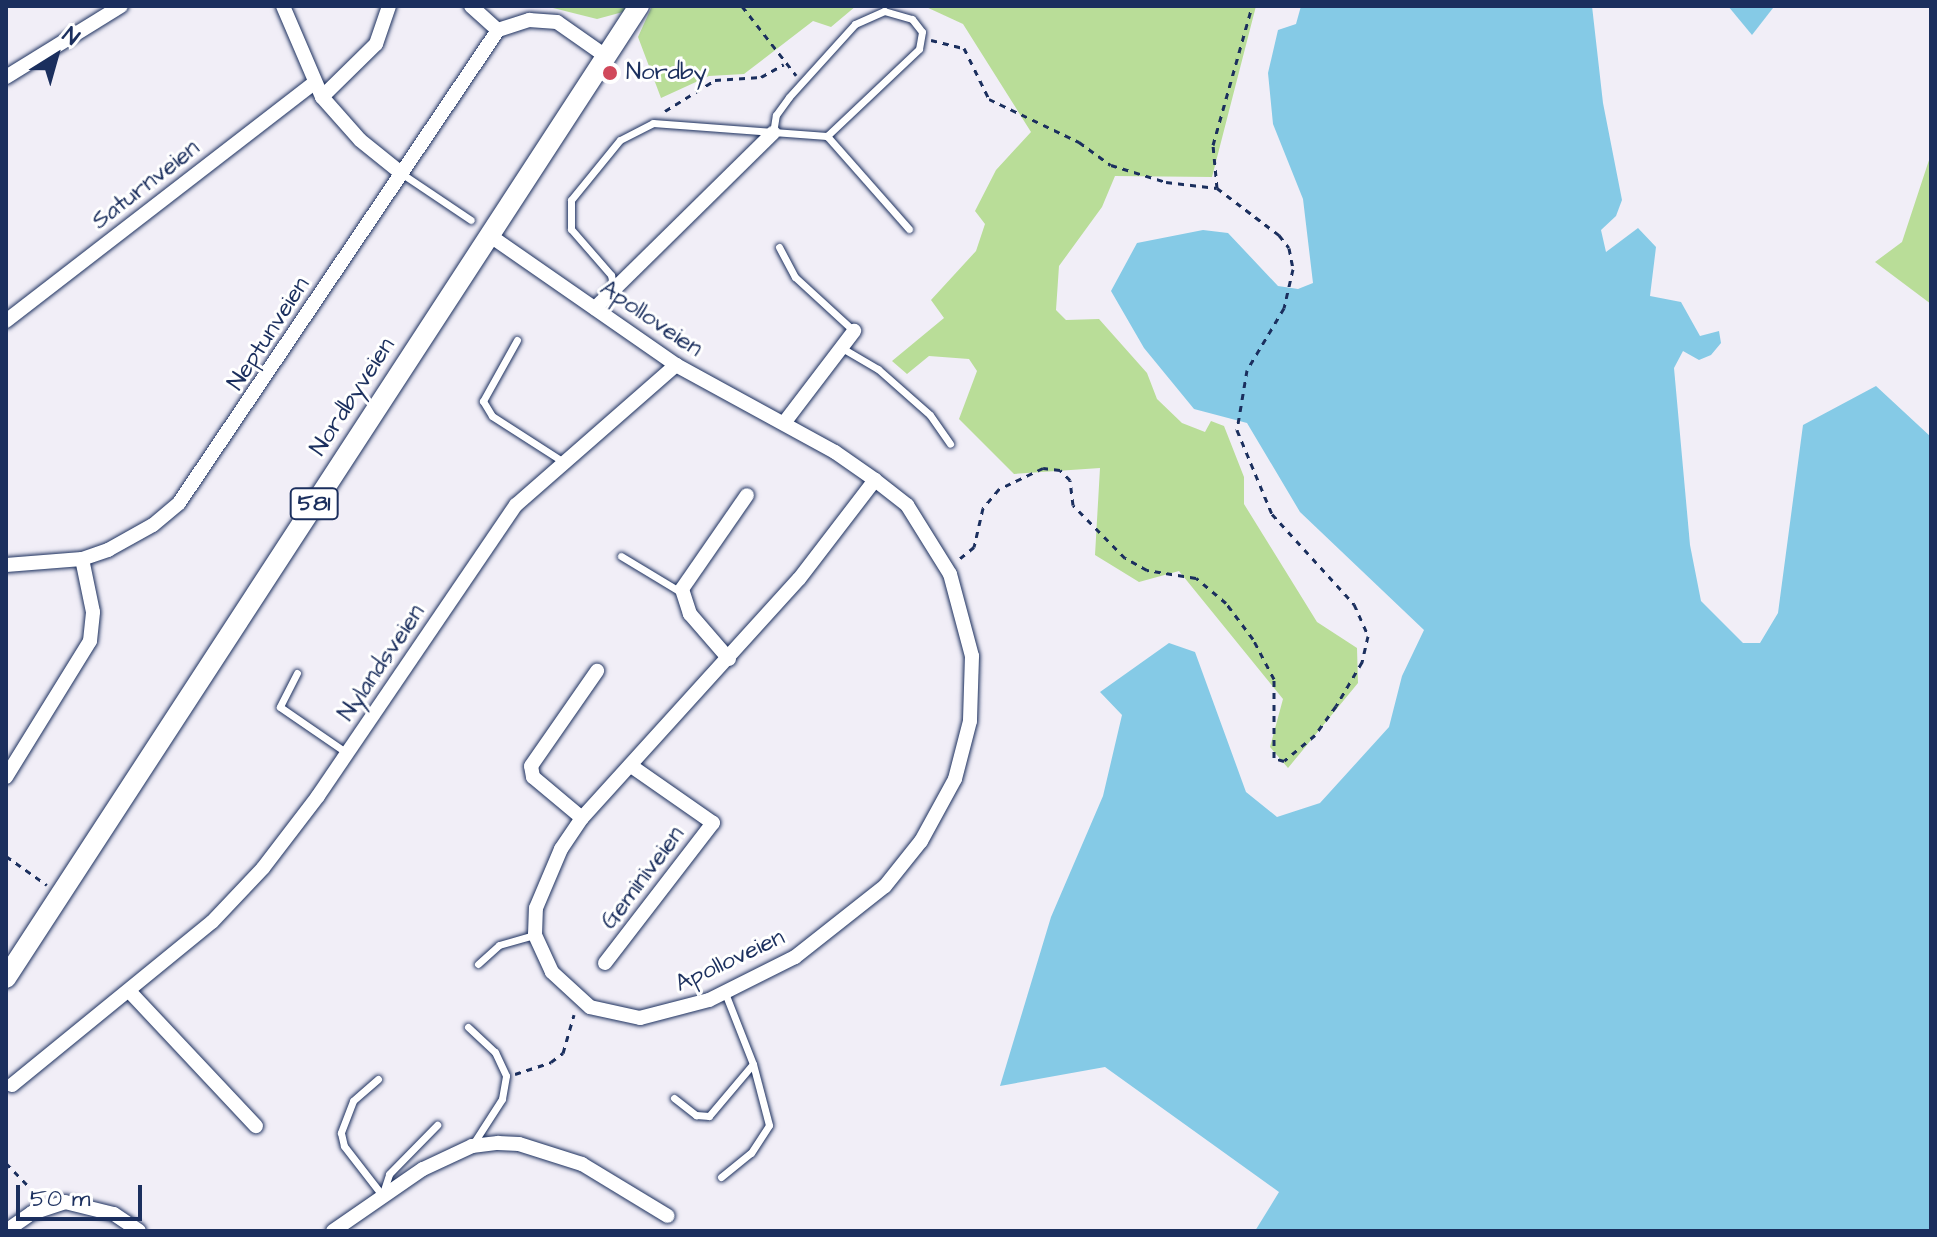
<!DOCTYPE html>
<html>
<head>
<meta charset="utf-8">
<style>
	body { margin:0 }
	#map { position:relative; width:1937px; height:1237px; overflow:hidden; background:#f1eef7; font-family:"Architects Daughter",sans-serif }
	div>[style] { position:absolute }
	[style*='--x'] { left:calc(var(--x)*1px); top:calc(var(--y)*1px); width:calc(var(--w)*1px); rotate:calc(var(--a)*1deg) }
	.green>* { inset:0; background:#b9dd98 }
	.water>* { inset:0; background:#85cae6 }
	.path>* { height:3px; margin-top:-1.5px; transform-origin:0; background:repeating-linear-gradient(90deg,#1b2f5e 0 6px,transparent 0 12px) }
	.roads { filter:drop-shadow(0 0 2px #1b2f5e) drop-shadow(0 0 2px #1b2f5e) }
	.lane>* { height:7px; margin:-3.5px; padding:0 3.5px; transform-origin:3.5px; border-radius:3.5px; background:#fff }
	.street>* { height:14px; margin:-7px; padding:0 7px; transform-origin:7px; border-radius:7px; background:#fff }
	.primary>* { height:20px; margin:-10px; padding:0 10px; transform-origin:10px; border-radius:10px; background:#fff }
	.dots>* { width:22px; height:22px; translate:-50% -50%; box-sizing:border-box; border:4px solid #fff; border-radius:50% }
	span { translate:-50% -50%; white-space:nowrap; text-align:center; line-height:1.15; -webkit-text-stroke:6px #fff; paint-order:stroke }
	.shield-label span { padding:2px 6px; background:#fff; border:2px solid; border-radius:6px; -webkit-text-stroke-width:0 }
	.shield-label { font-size:22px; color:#1b2f5e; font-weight:700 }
	.poi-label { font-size:24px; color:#1b2f5e }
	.left { translate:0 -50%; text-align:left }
	.street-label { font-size:24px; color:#1b2f5e }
	.frame { position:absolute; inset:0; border:8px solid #1b2f5e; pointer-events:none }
	.north { position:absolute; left:16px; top:16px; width:80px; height:80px; -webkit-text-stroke:6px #fff; paint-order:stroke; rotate:37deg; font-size:22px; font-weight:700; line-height:32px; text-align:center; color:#1b2f5e }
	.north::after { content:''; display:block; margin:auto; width:28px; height:36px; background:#1b2f5e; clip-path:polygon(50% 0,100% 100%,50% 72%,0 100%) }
	.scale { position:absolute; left:16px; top:1185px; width:126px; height:36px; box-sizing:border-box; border:4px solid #1b2f5e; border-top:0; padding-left:10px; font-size:24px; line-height:28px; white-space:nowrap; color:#1b2f5e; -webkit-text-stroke:6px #fff; paint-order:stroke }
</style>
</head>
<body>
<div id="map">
	<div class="green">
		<i style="clip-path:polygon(545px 6px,627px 6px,623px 12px,597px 19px)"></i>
		<i style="clip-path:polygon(652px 6px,856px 6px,831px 27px,813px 21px,744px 74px,709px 76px,661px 98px,638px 37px)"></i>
		<i style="clip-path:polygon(924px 6px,1256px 6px,1212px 177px,1115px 176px,1102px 207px,1059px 266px,1056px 310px,1066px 320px,1099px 319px,1147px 373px,1157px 399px,1182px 423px,1205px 432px,1211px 421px,1224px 426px,1244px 477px,1244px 504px,1317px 622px,1357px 648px,1358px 683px,1288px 768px,1270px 747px,1283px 699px,1179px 571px,1139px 582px,1095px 555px,1100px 468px,1014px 474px,959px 419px,977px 371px,969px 359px,929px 356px,907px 374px,892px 361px,944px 318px,931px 300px,976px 251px,985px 224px,975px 211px,996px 170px,1031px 132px,963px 24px)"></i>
		<i style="clip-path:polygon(1931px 154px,1931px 304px,1875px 262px,1902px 242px)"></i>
	</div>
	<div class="water">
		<i style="clip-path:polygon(1301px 6px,1592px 6px,1603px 103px,1622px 200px,1616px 216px,1601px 230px,1606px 252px,1638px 228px,1656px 247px,1650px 296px,1681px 302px,1700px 336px,1719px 331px,1721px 343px,1711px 355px,1699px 360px,1683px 351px,1674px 368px,1690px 545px,1701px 601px,1743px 643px,1760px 643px,1778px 613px,1803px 425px,1876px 386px,1931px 437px,1931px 1231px,1255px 1231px,1279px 1192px,1105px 1067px,1000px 1086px,1051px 917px,1103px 796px,1122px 715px,1100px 692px,1169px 643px,1195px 652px,1246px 792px,1277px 817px,1320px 803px,1389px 727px,1402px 676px,1424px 630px,1300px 512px,1247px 423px,1194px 409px,1144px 348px,1111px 291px,1137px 243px,1203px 230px,1228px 233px,1278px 286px,1298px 289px,1313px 283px,1303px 199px,1273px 124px,1268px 73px,1278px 30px,1296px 24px)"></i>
		<i style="clip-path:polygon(1728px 6px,1772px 6px,1773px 8px,1752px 35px)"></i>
	</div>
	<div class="path">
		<i style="--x:742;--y:6;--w:88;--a:52"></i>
		<i style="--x:931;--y:40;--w:34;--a:14"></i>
		<i style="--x:964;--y:48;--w:57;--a:63.9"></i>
		<i style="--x:989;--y:99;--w:100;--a:25.5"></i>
		<i style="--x:1079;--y:142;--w:39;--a:36"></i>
		<i style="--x:1111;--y:165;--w:58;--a:17.2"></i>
		<i style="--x:1166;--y:182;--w:51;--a:6.7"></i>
		<i style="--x:1217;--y:188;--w:78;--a:37.2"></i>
		<i style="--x:1279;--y:235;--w:16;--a:52"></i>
		<i style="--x:1289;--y:248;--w:21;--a:79"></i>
		<i style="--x:1293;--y:269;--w:40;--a:103"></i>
		<i style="--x:1284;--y:308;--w:72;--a:120.8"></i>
		<i style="--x:1247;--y:370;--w:61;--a:99.5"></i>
		<i style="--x:1237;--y:430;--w:91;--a:67.4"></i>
		<i style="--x:1272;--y:514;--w:122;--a:47.7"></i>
		<i style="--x:1354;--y:604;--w:35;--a:66"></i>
		<i style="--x:1368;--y:636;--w:27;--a:103"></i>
		<i style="--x:1362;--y:662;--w:51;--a:120.6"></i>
		<i style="--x:1336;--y:706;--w:36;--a:126"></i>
		<i style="--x:1315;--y:735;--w:40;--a:140"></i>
		<i style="--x:1284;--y:761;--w:10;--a:-163"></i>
		<i style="--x:1274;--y:758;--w:79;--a:-90"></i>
		<i style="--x:1274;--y:679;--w:45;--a:-117.7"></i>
		<i style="--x:1253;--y:639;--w:45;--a:-126.9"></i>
		<i style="--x:1226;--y:603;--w:39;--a:-140"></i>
		<i style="--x:1196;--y:578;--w:50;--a:-170.7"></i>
		<i style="--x:1147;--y:570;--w:25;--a:-151"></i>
		<i style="--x:1125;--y:558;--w:74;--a:-134.5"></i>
		<i style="--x:1073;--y:505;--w:25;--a:-97"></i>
		<i style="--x:1070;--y:480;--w:14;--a:-135"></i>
		<i style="--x:1060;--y:470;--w:17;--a:-173"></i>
		<i style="--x:1043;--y:468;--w:49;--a:154.5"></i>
		<i style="--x:999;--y:489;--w:25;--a:130"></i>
		<i style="--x:983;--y:508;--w:40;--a:103"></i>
		<i style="--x:974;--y:547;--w:22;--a:141"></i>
		<i style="--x:665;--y:111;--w:59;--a:-31.8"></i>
		<i style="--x:715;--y:80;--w:46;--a:-3.7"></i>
		<i style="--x:761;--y:77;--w:26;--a:-29"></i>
		<i style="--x:1217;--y:188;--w:43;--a:-95.3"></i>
		<i style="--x:1213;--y:145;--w:144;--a:-74.3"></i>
		<i style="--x:6;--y:856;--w:50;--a:35.3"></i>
		<i style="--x:515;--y:1074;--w:38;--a:-18"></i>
		<i style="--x:551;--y:1062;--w:15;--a:-37"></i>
		<i style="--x:563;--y:1053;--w:40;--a:-74"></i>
		<i style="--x:6;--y:1163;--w:47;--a:45.9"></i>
	</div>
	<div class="roads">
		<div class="lane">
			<i style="--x:773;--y:133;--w:18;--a:-81"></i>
			<i style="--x:776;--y:115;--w:22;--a:-54"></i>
			<i style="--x:789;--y:97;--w:98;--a:-47.9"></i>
			<i style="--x:855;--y:24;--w:32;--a:-24"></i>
			<i style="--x:884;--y:11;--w:29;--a:16"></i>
			<i style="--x:912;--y:19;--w:16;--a:52"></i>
			<i style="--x:922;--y:32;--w:17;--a:100"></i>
			<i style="--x:919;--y:49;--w:127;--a:136.6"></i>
			<i style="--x:401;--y:173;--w:84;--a:33.9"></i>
			<i style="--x:779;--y:247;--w:34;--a:62"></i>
			<i style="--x:795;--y:277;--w:80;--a:42.5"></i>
			<i style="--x:613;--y:286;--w:11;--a:-100"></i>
			<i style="--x:611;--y:275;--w:61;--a:-131"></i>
			<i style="--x:571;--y:229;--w:29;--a:-90"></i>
			<i style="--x:571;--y:200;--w:77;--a:-50.8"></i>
			<i style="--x:620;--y:140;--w:37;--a:-27"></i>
			<i style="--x:653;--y:123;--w:174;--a:4.3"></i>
			<i style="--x:827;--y:136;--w:124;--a:48.6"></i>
			<i style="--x:517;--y:340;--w:70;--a:119.1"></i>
			<i style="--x:483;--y:401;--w:17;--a:59"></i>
			<i style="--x:492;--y:416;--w:83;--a:32.7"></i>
			<i style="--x:842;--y:348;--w:42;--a:30.3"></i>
			<i style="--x:878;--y:369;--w:69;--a:41.5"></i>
			<i style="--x:930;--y:415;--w:35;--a:55"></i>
			<i style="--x:621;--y:556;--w:71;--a:31.2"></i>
			<i style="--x:297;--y:673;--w:38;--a:117"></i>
			<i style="--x:280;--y:707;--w:81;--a:34.5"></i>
			<i style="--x:478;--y:964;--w:28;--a:-42"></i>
			<i style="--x:499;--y:945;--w:37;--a:-16"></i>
			<i style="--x:468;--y:1027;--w:37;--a:43"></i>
			<i style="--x:495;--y:1052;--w:26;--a:65"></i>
			<i style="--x:506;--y:1076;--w:23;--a:100"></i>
			<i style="--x:502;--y:1099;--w:54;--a:122.8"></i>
			<i style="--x:378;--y:1079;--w:33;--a:139"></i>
			<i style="--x:353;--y:1101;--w:34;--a:111"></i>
			<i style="--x:341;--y:1133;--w:13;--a:77"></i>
			<i style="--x:344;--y:1146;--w:62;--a:52.2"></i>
			<i style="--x:674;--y:1098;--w:28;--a:38"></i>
			<i style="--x:696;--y:1115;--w:13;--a:4"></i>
			<i style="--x:709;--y:1116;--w:68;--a:-49.8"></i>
			<i style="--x:721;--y:1177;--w:38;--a:-39"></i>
			<i style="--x:751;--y:1153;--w:33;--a:-57"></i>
			<i style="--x:769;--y:1125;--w:63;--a:-104.7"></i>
			<i style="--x:753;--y:1064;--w:76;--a:-111.5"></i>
			<i style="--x:383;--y:1193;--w:20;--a:-72"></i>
			<i style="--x:389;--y:1174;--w:69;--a:-45.6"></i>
		</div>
		<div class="street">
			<i style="--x:283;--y:6;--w:99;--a:66.8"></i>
			<i style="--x:322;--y:97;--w:57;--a:48.5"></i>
			<i style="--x:360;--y:140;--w:53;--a:38.8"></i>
			<i style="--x:471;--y:6;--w:36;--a:42"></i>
			<i style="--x:6;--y:77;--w:135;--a:-31.7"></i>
			<i style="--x:322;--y:97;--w:76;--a:-44.5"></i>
			<i style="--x:376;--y:44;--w:40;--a:-71.1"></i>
			<i style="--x:489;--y:235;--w:228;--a:34.8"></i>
			<i style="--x:676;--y:365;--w:181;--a:28.7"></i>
			<i style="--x:835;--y:452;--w:49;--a:35"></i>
			<i style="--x:875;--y:480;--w:41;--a:38"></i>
			<i style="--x:907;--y:505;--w:81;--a:58.1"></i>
			<i style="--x:950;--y:574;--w:85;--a:75"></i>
			<i style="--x:972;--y:656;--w:65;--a:91.8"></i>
			<i style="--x:970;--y:721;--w:60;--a:104.5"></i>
			<i style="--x:955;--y:779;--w:71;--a:118.7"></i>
			<i style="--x:921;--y:841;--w:58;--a:128.7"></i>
			<i style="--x:885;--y:886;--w:115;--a:141.7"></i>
			<i style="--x:795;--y:957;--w:96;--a:153.4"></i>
			<i style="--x:709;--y:1000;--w:71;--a:165.4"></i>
			<i style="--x:640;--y:1018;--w:51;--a:-167.6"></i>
			<i style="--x:590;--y:1007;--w:52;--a:-137.4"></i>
			<i style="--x:552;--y:972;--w:41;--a:-114.7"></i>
			<i style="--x:535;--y:935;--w:27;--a:-88"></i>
			<i style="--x:536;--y:908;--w:64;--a:-67"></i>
			<i style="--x:561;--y:849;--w:37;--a:-56"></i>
			<i style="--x:582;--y:818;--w:323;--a:-47.8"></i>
			<i style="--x:799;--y:579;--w:125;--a:-52.5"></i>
			<i style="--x:595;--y:308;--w:250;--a:-44.5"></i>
			<i style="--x:6;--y:321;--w:388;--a:-37.7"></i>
			<i style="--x:784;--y:423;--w:116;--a:-52.7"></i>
			<i style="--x:6;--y:565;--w:76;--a:-4.5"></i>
			<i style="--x:82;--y:559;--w:28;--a:-19"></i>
			<i style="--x:108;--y:550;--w:51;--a:-29.1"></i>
			<i style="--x:153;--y:525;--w:34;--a:-40"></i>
			<i style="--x:179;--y:503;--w:571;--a:-56"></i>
			<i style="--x:498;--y:30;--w:33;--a:-18"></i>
			<i style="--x:529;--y:20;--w:28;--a:4"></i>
			<i style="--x:557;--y:22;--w:61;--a:35"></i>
			<i style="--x:729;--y:659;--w:60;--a:-130.9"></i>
			<i style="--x:690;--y:614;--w:26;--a:-108"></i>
			<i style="--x:682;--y:589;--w:114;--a:-55.3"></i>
			<i style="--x:6;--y:777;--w:160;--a:-58.3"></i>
			<i style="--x:90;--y:641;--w:29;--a:-84"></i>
			<i style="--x:93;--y:612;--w:54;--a:-101.7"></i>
			<i style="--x:582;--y:818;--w:64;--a:-140.1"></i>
			<i style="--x:533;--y:777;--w:11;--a:-100"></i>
			<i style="--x:531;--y:766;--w:116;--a:-55.2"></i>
			<i style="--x:605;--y:963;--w:177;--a:-52.4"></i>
			<i style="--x:713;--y:823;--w:101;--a:-145.1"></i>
			<i style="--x:130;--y:992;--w:184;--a:46.8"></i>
			<i style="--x:12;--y:1085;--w:258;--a:-39.2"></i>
			<i style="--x:212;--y:922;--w:74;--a:-46.6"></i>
			<i style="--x:263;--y:868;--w:91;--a:-52.6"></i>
			<i style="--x:318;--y:796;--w:352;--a:-55.8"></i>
			<i style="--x:516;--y:505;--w:213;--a:-41.2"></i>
			<i style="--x:6;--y:1231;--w:32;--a:-35"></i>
			<i style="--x:32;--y:1213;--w:35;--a:-18"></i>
			<i style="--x:65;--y:1202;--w:50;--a:13.8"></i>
			<i style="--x:114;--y:1214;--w:30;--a:34"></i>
			<i style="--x:333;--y:1231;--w:109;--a:-34.6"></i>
			<i style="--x:423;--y:1169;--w:54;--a:-25.1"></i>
			<i style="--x:472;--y:1146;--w:26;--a:-7"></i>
			<i style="--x:498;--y:1143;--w:21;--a:3"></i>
			<i style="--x:519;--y:1144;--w:66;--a:17.6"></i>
			<i style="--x:582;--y:1164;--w:100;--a:31.2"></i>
		</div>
		<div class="primary">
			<i style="--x:6;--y:978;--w:1160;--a:-56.93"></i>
		</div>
	</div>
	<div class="dots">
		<i style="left:610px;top:73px;background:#d1495b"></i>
	</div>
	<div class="shield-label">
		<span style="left:314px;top:504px">581</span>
	</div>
	<div class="poi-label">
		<span class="left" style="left:626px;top:73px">Nordby</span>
	</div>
	<div class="street-label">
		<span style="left:146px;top:185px;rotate:-38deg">Saturnveien</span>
		<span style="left:651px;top:319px;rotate:34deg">Apolloveien</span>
		<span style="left:269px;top:334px;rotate:-57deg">Neptunveien</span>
		<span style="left:353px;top:397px;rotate:-57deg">Nordbyveien</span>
		<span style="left:382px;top:663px;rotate:-56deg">Nylandsveien</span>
		<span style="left:643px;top:878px;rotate:-53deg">Geminiveien</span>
		<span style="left:730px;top:961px;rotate:-25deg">Apolloveien</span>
	</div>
	<div class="frame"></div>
	<div class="north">N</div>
	<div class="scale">50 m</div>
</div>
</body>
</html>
